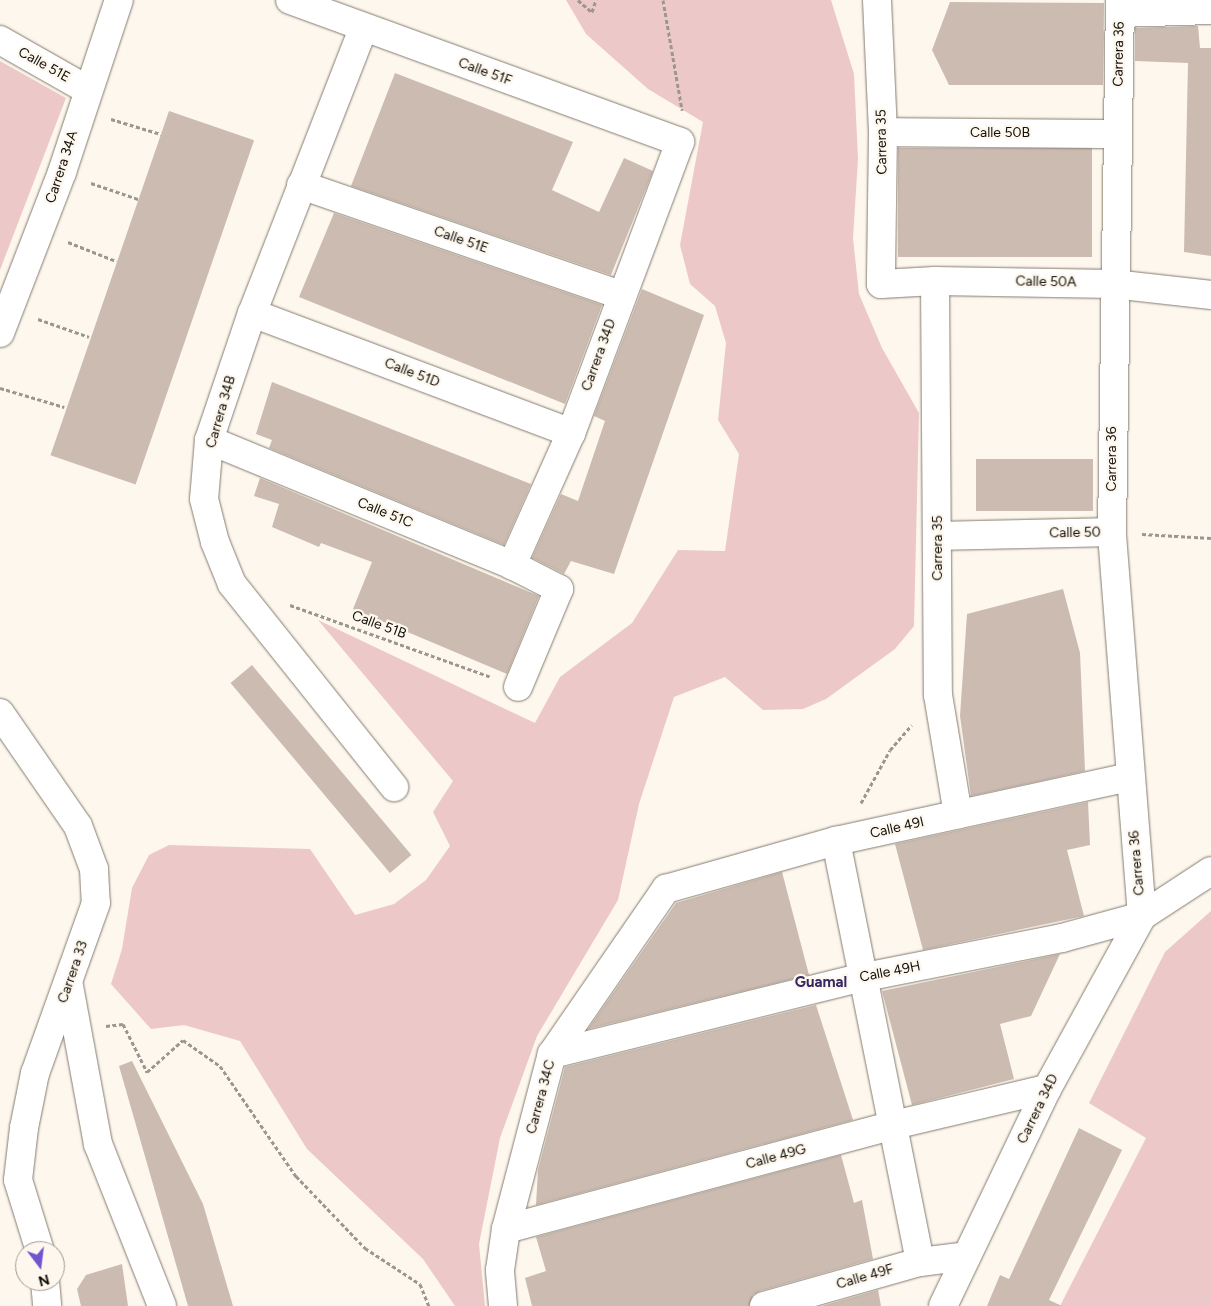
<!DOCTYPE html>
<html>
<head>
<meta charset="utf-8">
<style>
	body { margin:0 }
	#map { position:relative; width:1211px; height:1306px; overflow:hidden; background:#fdf7ee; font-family:Figtree,sans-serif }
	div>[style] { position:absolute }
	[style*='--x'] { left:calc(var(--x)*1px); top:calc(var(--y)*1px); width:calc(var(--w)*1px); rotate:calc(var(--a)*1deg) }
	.green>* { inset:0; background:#ecc9c8 }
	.building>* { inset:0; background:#ccbbb1; transform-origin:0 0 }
	.path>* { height:3px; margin-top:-1.5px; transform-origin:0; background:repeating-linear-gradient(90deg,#9b968f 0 4px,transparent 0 6.5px) }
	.roads { filter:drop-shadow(0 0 1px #847b6d) drop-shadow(0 0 1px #847b6d) }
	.minor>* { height:28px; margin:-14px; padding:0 14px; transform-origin:14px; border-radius:14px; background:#fff }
	.tertiary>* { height:28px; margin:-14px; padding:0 14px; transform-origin:14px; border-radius:14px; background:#fff }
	span { translate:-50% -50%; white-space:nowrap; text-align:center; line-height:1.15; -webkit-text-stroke:4.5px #fdf7ee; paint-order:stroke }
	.street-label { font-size:14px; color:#120f0a }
	.neighbourhood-label { font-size:15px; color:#342863; font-weight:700 }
	.north { position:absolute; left:15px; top:1241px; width:50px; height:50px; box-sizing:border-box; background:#fdf7ee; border:1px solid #9f9a93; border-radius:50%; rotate:165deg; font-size:14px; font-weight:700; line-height:20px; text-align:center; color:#120f0a }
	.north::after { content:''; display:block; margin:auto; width:18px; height:22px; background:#6f56d0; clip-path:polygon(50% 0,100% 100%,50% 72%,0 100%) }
</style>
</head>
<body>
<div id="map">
	<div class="green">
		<i style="clip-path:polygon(566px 0,831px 0,854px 74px,858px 159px,853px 238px,859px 294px,882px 348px,919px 413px,914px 626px,895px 649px,826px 699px,803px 709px,763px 710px,725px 677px,674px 697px,639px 804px,618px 900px,537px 1036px,500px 1138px,479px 1244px,485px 1306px,455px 1306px,423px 1259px,307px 1149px,240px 1041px,184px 1025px,151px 1029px,111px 984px,122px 949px,132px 888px,149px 855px,169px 845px,310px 849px,355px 915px,394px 904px,426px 880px,450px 846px,433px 812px,453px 781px,318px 620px,535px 723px,560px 677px,632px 623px,678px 550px,725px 551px,739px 454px,718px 420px,726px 343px,715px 306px,690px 284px,680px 245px,703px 122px,648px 89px,586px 34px)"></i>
		<i style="clip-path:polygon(0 61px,66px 98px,0 270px)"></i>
		<i style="clip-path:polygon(1211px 911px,1211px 1306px,1060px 1306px,1146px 1138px,1089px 1103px,1165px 952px)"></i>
	</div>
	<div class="building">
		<i style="clip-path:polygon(950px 2px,1104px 3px,1103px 85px,949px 85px,932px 50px)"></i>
		<i style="clip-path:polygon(1198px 26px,1200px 48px,1211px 48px,1211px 256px,1184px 252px,1188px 63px,1135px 61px,1135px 28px)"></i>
		<i style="clip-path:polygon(395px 73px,573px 142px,552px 190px,599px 212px,624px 158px,653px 171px,611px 275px,351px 186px)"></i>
		<i style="left:169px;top:111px;width:90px;height:364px;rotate:19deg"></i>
		<i style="left:898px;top:148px;width:194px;height:109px"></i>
		<i style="clip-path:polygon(334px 213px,602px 305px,565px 404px,299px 297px)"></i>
		<i style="clip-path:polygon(642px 289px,704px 315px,614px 574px,571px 561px,564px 574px,532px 558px,561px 494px,578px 501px,605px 421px,594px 416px)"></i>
		<i style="clip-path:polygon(272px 382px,531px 484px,504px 545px,269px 448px,272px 440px,256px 434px)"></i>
		<i style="left:976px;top:459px;width:117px;height:52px"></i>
		<i style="clip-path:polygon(260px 478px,539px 596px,507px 674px,353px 609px,372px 562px,321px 543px,319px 547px,272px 527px,279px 504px,254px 496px)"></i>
		<i style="clip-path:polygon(1063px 589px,1080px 653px,1085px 771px,971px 796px,960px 716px,967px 614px)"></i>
		<i style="left:252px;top:665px;width:248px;height:28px;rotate:50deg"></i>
		<i style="clip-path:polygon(1088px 802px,1090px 845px,1067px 850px,1084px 916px,923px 950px,895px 844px)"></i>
		<i style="clip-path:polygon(782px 872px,809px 975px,588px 1029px,676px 903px)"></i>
		<i style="clip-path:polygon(1060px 954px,1031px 1016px,1000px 1024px,1014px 1079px,912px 1105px,882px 991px)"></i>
		<i style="clip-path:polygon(816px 1005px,853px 1120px,536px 1205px,538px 1170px,565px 1067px)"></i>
		<i style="clip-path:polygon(132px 1061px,203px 1204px,233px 1306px,188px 1306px,119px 1066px)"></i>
		<i style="clip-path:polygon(1079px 1128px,1122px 1150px,1049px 1300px,1062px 1306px,987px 1306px,1000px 1275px,1009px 1279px)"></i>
		<i style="clip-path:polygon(841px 1155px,854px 1203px,862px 1200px,873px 1259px,760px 1291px,753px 1295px,749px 1306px,532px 1306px,525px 1278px,546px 1271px,536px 1237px)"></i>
		<i style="clip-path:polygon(122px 1264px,128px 1306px,81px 1306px,77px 1289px,86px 1275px)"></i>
		<i style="clip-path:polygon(878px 1290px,881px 1306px,822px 1306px)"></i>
	</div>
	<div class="path">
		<i style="--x:578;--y:0;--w:18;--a:41"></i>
		<i style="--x:592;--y:12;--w:13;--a:-72"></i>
		<i style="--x:663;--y:0;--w:112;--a:80.2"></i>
		<i style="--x:111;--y:119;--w:52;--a:16.7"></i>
		<i style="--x:91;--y:183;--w:50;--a:18.8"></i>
		<i style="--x:68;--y:242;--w:52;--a:21.6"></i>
		<i style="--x:38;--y:319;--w:54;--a:19.4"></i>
		<i style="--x:0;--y:388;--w:67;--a:16.5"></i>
		<i style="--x:1142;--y:534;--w:69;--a:3.3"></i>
		<i style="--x:290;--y:605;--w:214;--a:19.7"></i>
		<i style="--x:861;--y:803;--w:60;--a:-61.3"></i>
		<i style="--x:890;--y:750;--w:33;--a:-49"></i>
		<i style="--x:106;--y:1026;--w:17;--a:-7"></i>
		<i style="--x:123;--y:1024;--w:54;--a:63.4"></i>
		<i style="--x:147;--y:1072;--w:48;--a:-41.6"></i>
		<i style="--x:183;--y:1040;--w:45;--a:35.1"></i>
		<i style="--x:220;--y:1066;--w:134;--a:55.4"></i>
		<i style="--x:296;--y:1176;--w:100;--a:46.2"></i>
		<i style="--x:365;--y:1248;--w:66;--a:33.2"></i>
		<i style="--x:420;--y:1284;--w:24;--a:68"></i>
	</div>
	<div class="roads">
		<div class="minor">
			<i style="--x:290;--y:0;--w:415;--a:20"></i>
			<i style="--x:680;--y:142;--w:311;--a:110.5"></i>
			<i style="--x:571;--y:433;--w:145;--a:114.1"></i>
			<i style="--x:877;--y:0;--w:132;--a:87.4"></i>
			<i style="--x:883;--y:132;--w:152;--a:90.8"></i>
			<i style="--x:881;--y:284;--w:54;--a:-3.2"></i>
			<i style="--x:935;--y:281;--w:178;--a:1"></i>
			<i style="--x:1113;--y:284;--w:99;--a:6.4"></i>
			<i style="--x:1120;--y:13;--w:91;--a:-1.9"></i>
			<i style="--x:363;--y:29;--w:305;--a:111.3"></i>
			<i style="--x:252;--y:313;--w:134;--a:108.7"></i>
			<i style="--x:209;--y:440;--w:59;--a:94.8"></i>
			<i style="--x:204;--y:499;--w:44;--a:75.7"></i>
			<i style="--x:215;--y:542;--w:45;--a:68"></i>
			<i style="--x:232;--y:584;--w:260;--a:51.4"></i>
			<i style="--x:0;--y:40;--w:101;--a:29.6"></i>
			<i style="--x:883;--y:132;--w:234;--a:0.5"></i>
			<i style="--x:301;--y:185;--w:338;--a:19"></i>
			<i style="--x:935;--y:281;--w:414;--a:89.6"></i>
			<i style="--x:938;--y:695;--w:121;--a:80.5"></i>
			<i style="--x:252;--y:313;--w:341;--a:20.6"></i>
			<i style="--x:0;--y:333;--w:173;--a:-68.9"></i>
			<i style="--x:62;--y:172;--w:181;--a:-71.7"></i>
			<i style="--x:209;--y:440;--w:328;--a:22.4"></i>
			<i style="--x:512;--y:565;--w:53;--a:27.1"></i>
			<i style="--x:559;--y:589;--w:106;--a:112.7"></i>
			<i style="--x:938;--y:536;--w:174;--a:-1.3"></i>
			<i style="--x:836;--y:841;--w:429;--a:78.7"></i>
			<i style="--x:69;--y:986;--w:161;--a:79.6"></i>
			<i style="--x:98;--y:1144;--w:174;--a:68.4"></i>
			<i style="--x:552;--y:1054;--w:317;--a:-13.9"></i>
			<i style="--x:860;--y:978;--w:206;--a:-11.2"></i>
			<i style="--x:1062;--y:938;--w:83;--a:-15.4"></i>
			<i style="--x:1142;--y:916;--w:82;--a:-33.1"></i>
			<i style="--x:506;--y:1229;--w:398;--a:-15"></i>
			<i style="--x:890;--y:1126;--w:161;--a:-13.3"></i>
			<i style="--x:503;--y:1306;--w:36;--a:-95"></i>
			<i style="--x:500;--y:1270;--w:41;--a:-81.7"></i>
			<i style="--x:506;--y:1229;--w:181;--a:-75.3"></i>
			<i style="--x:552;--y:1054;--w:201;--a:-55.4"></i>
			<i style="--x:666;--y:889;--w:177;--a:-15.8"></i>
			<i style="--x:836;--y:841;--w:301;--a:-12.3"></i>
			<i style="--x:764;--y:1306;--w:162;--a:-15.8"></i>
			<i style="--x:920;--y:1262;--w:47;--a:-7.3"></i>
		</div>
		<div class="tertiary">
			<i style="--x:0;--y:713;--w:137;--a:55.4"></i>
			<i style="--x:78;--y:826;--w:46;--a:69.6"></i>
			<i style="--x:94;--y:869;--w:34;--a:87"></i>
			<i style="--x:96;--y:903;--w:181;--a:109.7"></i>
			<i style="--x:35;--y:1073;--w:56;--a:101.3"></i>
			<i style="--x:24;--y:1128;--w:52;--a:96.6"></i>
			<i style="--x:18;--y:1180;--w:74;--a:72.8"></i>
			<i style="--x:45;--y:1281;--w:25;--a:85"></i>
			<i style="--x:943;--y:1306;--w:241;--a:-64.4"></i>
			<i style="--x:1047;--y:1089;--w:197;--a:-61.2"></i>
			<i style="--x:1142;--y:916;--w:385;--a:-94.5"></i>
			<i style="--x:1112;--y:532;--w:532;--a:-89.14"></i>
		</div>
	</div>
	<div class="street-label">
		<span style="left:1119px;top:54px;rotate:-89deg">Carrera 36</span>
		<span style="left:44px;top:65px;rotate:29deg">Calle 51E</span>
		<span style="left:485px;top:72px;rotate:20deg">Calle 51F</span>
		<span style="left:1000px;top:133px">Calle 50B</span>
		<span style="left:882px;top:142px;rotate:-91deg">Carrera 35</span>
		<span style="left:62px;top:167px;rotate:-72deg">Carrera 34A</span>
		<span style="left:461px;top:240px;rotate:19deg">Calle 51E</span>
		<span style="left:1046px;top:282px;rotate:1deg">Calle 50A</span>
		<span style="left:599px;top:355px;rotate:-70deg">Carrera 34D</span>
		<span style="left:412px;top:373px;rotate:21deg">Calle 51D</span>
		<span style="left:221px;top:412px;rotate:-74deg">Carrera 34B</span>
		<span style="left:1112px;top:459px;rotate:-90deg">Carrera 36</span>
		<span style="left:385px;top:513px;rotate:22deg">Calle 51C</span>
		<span style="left:1075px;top:533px;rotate:-1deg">Calle 50</span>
		<span style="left:938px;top:548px;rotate:-90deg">Carrera 35</span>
		<span style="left:379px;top:625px;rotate:20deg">Calle 51B</span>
		<span style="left:897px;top:828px;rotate:-13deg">Calle 49I</span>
		<span style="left:1137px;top:863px;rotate:-95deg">Carrera 36</span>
		<span style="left:73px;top:972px;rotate:-71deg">Carrera 33</span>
		<span style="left:890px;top:972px;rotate:-11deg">Calle 49H</span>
		<span style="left:541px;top:1097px;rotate:-75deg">Carrera 34C</span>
		<span style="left:1038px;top:1109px;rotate:-64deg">Carrera 34D</span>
		<span style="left:776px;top:1157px;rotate:-15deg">Calle 49G</span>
		<span style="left:865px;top:1277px;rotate:-16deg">Calle 49F</span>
	</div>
	<div class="neighbourhood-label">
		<span style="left:821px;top:983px">Guamal</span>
	</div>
	<div class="north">N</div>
</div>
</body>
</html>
